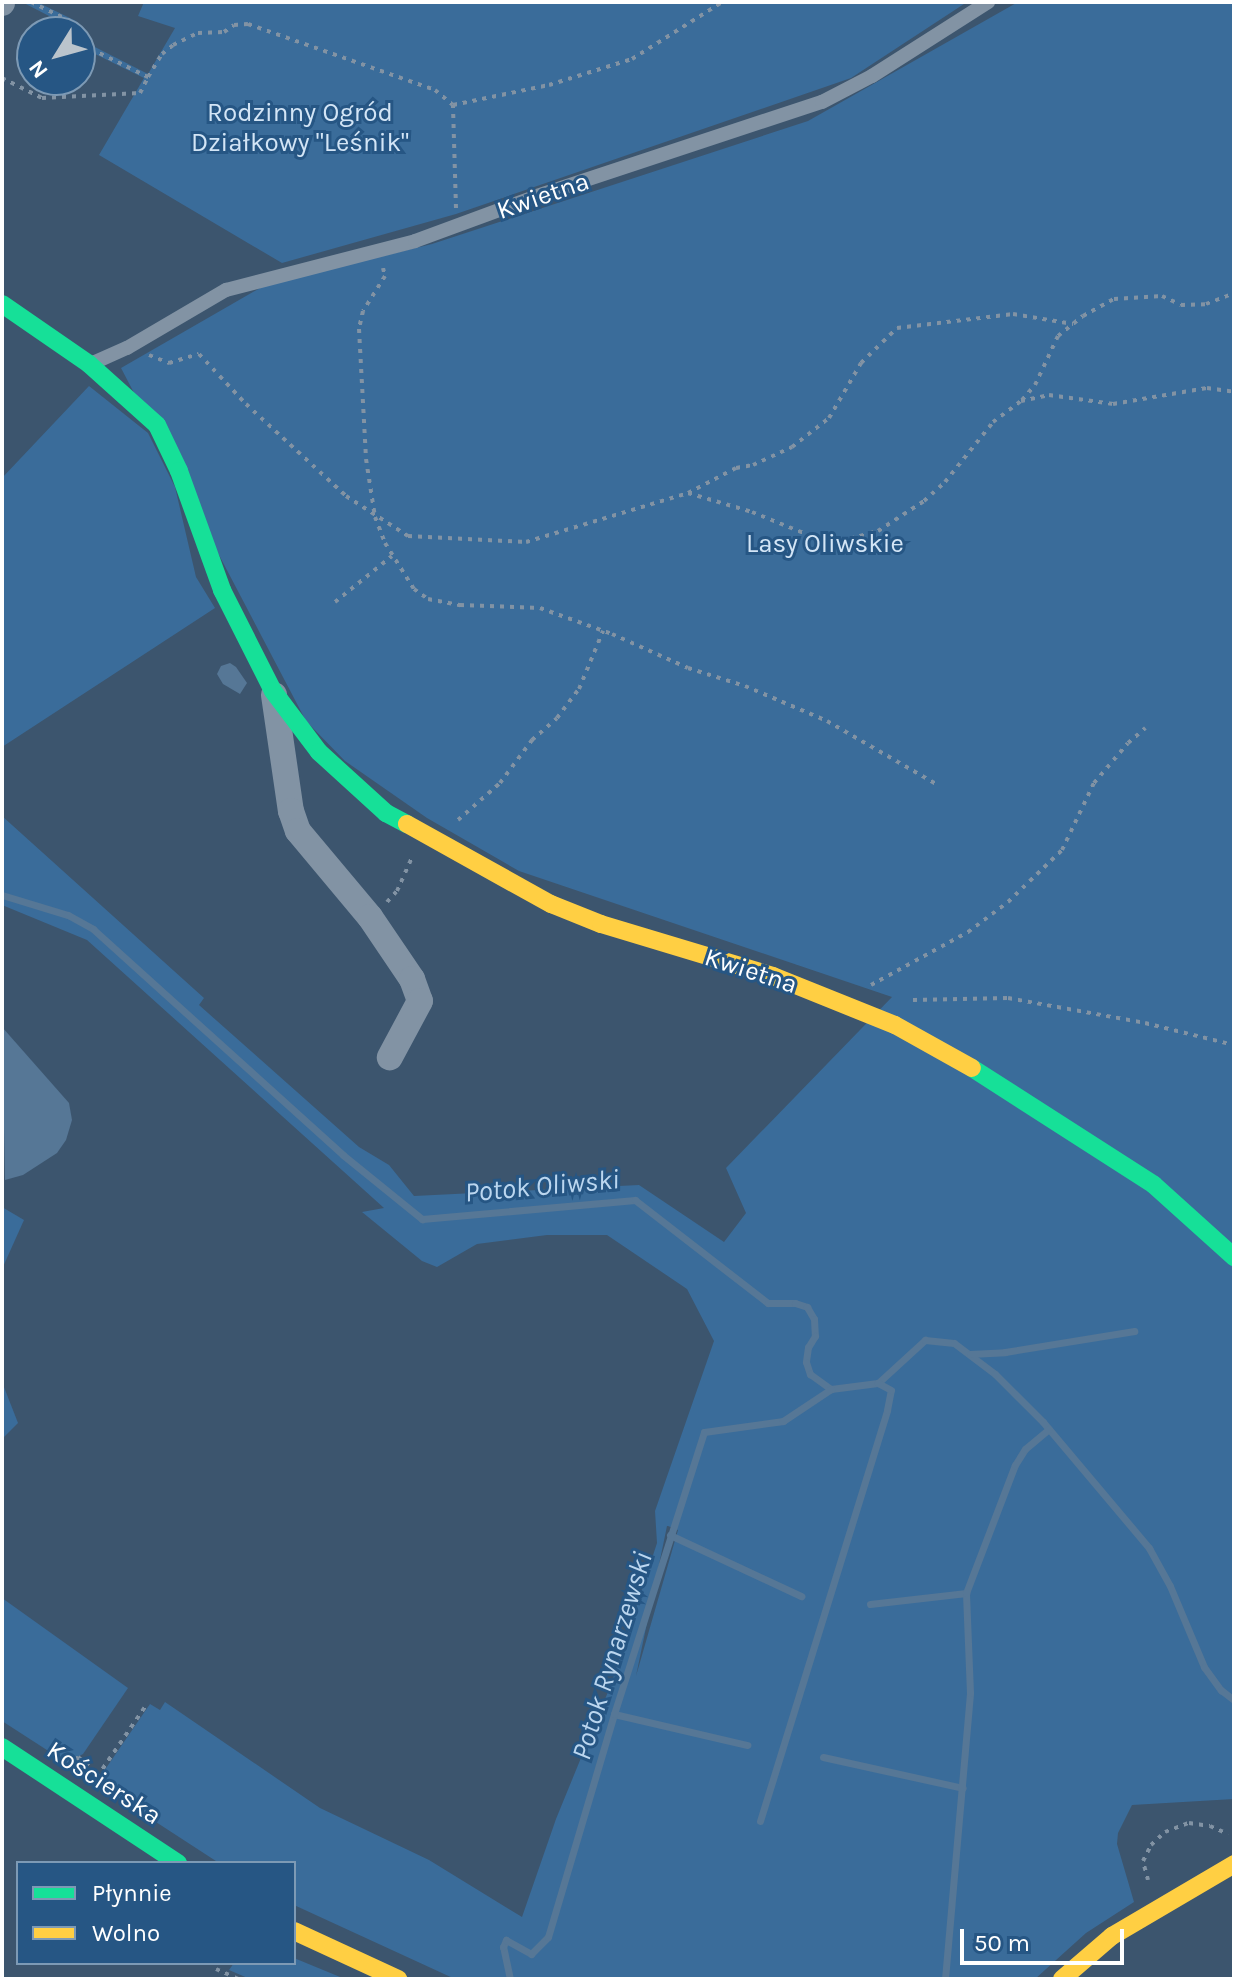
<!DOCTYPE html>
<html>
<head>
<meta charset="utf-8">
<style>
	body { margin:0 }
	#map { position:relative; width:1236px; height:1981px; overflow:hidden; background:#3c556e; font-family:Karla,sans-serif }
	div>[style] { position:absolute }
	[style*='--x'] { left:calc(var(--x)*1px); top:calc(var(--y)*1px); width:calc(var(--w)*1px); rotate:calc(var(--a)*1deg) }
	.green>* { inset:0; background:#3a6c9a }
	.water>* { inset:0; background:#567796 }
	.stream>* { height:7px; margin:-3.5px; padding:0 3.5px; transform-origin:3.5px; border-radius:3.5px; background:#567796 }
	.path>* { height:4px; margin-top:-2px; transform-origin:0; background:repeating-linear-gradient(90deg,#8293a4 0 4px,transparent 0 10px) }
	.lane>* { height:14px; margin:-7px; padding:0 7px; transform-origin:7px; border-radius:7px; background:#8293a4 }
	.street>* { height:26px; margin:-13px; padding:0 13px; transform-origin:13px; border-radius:13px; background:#8293a4 }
	.fast>* { height:18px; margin:-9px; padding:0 9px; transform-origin:9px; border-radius:9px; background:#16e098 }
	.slow>* { height:18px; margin:-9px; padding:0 9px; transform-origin:9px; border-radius:9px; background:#ffcf43 }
	span { translate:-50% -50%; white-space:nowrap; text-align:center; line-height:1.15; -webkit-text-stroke:6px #265684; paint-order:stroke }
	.park-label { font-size:26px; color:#d3e5f6 }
	.street-label { font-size:26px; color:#fff }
	.water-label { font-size:28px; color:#bbd6ef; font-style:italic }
	.frame { position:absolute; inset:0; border:4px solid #fff; pointer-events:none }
	.legend { position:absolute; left:16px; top:1861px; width:280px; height:104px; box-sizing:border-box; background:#265684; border:2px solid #7d9ab5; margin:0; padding:10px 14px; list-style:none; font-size:24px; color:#fff }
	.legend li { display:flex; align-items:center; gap:16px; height:40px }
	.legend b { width:40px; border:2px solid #7d9ab5 }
	.north { position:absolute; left:16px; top:16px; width:80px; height:80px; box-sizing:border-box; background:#265684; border:2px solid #7d9ab5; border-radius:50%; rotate:233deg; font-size:22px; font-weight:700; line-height:32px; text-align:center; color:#fff }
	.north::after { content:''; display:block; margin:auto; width:28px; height:36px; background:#bbc4cc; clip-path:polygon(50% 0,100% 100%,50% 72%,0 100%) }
	.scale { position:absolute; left:960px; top:1929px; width:164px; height:36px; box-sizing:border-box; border:4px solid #fff; border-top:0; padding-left:10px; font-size:24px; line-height:28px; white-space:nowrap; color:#fff; -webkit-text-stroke:6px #265684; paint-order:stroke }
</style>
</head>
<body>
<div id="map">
	<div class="green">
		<i style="clip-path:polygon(22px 2px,37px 2px,76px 21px,93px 46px,148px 74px,175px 28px,138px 16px,144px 2px,967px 2px,851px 78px,456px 214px,282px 263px,99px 155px,144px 78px,89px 51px,80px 32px)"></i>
		<i style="clip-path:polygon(evenodd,1018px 2px,1234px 2px,1234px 1799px,1132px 1805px,1118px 1833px,1117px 1844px,1134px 1902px,1086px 1933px,1035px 1979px,455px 1979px,294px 1905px,294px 1863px,219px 1863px,99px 1785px,102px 1774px,150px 1704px,160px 1710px,165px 1702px,320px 1808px,429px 1860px,522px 1917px,556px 1819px,610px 1687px,657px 1543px,655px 1511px,714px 1341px,687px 1289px,607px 1235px,547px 1235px,477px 1244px,437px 1267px,422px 1261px,362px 1212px,384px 1208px,87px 940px,2px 905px,2px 816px,204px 998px,199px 1005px,359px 1147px,389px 1165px,414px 1196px,639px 1185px,724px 1242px,746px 1213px,726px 1168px,892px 997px,519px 871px,427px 818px,345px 761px,306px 721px,121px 368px,267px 284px,432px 244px,808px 121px,1018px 2px,668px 1526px,678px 1530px,636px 1676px,667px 1526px,668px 1526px)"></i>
		<i style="clip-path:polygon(89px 386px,148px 433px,175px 487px,196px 577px,215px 608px,2px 747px,2px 478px)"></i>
		<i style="clip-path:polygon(2px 1207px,24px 1220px,2px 1269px)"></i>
		<i style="clip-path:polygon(2px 1382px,18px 1423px,2px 1439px)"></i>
		<i style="clip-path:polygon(2px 1598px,128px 1688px,83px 1754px,67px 1763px,2px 1721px)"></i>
		<i style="clip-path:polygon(294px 1958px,345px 1979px,250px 1979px,229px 1970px,234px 1963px,294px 1963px)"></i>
	</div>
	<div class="water">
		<i style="clip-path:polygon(230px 663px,236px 667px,247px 683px,240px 694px,223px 684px,217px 674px,221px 666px)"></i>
		<i style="clip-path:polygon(2px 1027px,69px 1103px,72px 1120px,66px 1140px,57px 1153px,23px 1175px,5px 1180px)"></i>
	</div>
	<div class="stream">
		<i style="--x:2;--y:895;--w:69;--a:16.9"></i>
		<i style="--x:68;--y:915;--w:29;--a:29"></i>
		<i style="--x:93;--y:929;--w:337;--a:42.1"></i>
		<i style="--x:343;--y:1155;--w:102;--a:39"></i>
		<i style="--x:422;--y:1219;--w:214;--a:-5.1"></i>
		<i style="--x:635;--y:1200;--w:168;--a:37.8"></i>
		<i style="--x:768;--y:1303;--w:27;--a:0"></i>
		<i style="--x:795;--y:1303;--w:13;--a:18"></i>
		<i style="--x:807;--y:1307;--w:14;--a:60"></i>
		<i style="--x:814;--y:1319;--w:17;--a:87"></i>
		<i style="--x:815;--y:1336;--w:13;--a:122"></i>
		<i style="--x:808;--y:1347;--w:15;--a:98"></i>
		<i style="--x:806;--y:1362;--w:13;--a:72"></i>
		<i style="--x:810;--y:1374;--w:26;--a:36"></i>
		<i style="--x:831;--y:1389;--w:47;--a:-7.3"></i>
		<i style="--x:878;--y:1383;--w:64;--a:-42.5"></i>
		<i style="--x:925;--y:1340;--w:29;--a:6"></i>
		<i style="--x:954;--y:1343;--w:51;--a:37.1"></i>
		<i style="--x:995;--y:1374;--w:68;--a:45"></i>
		<i style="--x:1043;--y:1422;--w:165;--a:49.9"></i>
		<i style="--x:1149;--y:1548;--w:43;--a:61.1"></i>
		<i style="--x:1170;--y:1586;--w:88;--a:67.2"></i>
		<i style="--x:1204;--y:1667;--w:29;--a:54"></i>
		<i style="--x:1221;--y:1690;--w:16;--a:38"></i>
		<i style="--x:970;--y:1354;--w:35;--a:-3"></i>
		<i style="--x:1005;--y:1352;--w:131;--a:-9.2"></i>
		<i style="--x:670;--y:1535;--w:145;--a:25"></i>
		<i style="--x:870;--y:1604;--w:97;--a:-6.5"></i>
		<i style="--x:614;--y:1714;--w:137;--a:13.1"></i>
		<i style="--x:823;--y:1757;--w:143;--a:12.5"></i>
		<i style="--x:760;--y:1821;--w:430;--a:-72.8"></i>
		<i style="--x:887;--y:1410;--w:20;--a:-79"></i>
		<i style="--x:891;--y:1390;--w:15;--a:-152"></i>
		<i style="--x:510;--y:1979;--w:33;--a:-102"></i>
		<i style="--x:503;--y:1947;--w:8;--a:-67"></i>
		<i style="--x:506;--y:1940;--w:29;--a:29"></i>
		<i style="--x:531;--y:1954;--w:24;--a:-45"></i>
		<i style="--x:548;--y:1937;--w:233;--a:-73.5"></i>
		<i style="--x:614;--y:1714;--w:296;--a:-72.3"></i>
		<i style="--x:704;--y:1432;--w:80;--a:-7.9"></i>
		<i style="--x:783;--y:1421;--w:58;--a:-33.7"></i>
		<i style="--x:945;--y:1979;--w:287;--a:-85"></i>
		<i style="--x:970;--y:1693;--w:100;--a:-92.3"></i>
		<i style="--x:966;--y:1593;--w:137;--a:-69.1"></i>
		<i style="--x:1015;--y:1465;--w:19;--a:-58"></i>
		<i style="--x:1025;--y:1449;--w:31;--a:-40"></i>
	</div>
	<div class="path">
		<i style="--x:31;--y:2;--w:46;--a:26"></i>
		<i style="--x:72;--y:22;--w:12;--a:55"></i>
		<i style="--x:80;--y:33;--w:19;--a:55"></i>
		<i style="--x:91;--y:49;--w:64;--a:26.2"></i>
		<i style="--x:148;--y:77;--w:27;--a:-59"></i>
		<i style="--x:162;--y:54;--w:14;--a:-39"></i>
		<i style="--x:173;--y:45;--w:28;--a:-26"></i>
		<i style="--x:198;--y:33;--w:26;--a:-2"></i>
		<i style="--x:224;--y:32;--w:12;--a:-35"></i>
		<i style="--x:234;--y:25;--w:14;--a:-4"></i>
		<i style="--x:248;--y:24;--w:198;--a:19.4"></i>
		<i style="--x:435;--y:90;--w:23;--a:40"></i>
		<i style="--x:2;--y:78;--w:45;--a:26.6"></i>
		<i style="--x:42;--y:98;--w:98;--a:-2.9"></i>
		<i style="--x:140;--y:93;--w:18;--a:-63"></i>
		<i style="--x:456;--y:208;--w:103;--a:-91.7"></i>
		<i style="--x:453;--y:105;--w:98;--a:-11.8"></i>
		<i style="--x:549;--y:85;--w:87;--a:-17.4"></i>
		<i style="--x:632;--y:59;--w:107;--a:-32.3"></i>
		<i style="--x:383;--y:268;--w:8;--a:76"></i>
		<i style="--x:385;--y:276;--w:41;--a:122.2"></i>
		<i style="--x:363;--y:311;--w:18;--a:103"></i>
		<i style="--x:359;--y:329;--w:130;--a:86.9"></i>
		<i style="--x:366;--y:459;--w:59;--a:81.2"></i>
		<i style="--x:375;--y:517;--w:28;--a:69"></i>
		<i style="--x:385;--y:543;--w:54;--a:57.8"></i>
		<i style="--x:414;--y:589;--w:17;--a:36"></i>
		<i style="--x:428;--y:599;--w:33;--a:11"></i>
		<i style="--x:460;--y:605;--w:80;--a:2.1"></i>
		<i style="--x:540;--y:608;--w:77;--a:19.9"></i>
		<i style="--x:612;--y:634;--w:83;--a:24.1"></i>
		<i style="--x:688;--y:668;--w:60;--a:17.5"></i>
		<i style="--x:745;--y:686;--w:89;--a:23.1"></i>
		<i style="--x:827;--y:721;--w:126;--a:30"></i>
		<i style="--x:149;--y:355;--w:22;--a:22"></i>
		<i style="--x:169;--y:363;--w:31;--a:-17"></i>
		<i style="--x:199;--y:354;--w:69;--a:46.8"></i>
		<i style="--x:246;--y:404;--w:136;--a:42.6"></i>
		<i style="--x:346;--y:496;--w:74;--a:32.8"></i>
		<i style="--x:408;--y:536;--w:118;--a:2.9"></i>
		<i style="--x:526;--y:542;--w:169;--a:-16.8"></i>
		<i style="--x:688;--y:493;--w:54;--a:-27.5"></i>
		<i style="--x:736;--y:468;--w:17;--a:-10"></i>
		<i style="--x:753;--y:465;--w:43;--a:-24.8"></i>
		<i style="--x:792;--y:447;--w:47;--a:-38.1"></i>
		<i style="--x:829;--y:418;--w:64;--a:-59.8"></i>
		<i style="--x:861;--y:363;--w:50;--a:-44.2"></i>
		<i style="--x:897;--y:328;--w:117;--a:-6.9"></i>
		<i style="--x:1013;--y:314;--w:61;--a:9.5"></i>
		<i style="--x:1022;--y:400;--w:20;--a:-49"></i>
		<i style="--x:1035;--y:385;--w:54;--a:-64.9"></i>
		<i style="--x:1058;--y:336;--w:32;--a:-39"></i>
		<i style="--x:1083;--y:316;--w:35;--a:-29"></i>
		<i style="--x:1114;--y:299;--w:48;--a:-3.6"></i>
		<i style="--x:1162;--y:296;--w:21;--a:25"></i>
		<i style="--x:1181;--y:305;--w:25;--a:-2"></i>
		<i style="--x:1206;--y:304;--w:30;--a:-21"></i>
		<i style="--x:688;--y:493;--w:67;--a:16.5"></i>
		<i style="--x:752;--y:512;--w:85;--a:22.1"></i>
		<i style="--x:831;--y:544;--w:49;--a:-15.5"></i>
		<i style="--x:878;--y:531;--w:55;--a:-33.1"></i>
		<i style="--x:924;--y:501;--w:28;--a:-42"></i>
		<i style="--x:945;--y:482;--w:77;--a:-51.3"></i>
		<i style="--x:993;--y:422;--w:35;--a:-37"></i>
		<i style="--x:1021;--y:401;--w:29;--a:-12"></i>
		<i style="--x:1049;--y:395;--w:65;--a:8"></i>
		<i style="--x:1113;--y:404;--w:95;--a:-9.7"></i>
		<i style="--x:1207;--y:388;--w:27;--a:8"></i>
		<i style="--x:335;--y:602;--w:73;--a:-38.9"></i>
		<i style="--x:458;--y:820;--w:56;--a:-41.4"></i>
		<i style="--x:500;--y:783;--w:54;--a:-53.3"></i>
		<i style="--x:532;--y:740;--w:33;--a:-41"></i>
		<i style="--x:557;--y:718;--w:36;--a:-53"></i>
		<i style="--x:579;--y:689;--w:63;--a:-67.5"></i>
		<i style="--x:387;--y:902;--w:15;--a:-48"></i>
		<i style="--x:397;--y:891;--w:35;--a:-66"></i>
		<i style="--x:871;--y:985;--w:111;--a:-28.7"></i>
		<i style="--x:968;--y:932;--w:50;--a:-36.9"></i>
		<i style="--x:1008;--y:902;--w:75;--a:-43.9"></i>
		<i style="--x:1062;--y:850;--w:74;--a:-64.5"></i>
		<i style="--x:1094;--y:783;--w:52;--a:-49.6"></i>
		<i style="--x:1128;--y:743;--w:23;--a:-41"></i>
		<i style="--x:913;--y:1000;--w:95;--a:-1.2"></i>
		<i style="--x:1008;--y:998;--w:139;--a:10.3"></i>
		<i style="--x:1145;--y:1023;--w:92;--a:13.9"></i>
		<i style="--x:76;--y:1760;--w:4;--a:-56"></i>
		<i style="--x:78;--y:1757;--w:14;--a:39"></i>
		<i style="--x:97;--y:1777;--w:88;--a:-55.6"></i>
		<i style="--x:1148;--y:1880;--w:20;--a:-105"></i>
		<i style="--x:1143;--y:1861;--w:18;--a:-63"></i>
		<i style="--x:1151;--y:1845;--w:19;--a:-43"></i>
		<i style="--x:1165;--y:1832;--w:26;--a:-21"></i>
		<i style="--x:1189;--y:1823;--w:21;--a:8"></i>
		<i style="--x:1210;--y:1826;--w:20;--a:24"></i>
		<i style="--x:216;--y:1969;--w:24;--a:24"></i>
	</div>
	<div class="lane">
		<i style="--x:93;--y:363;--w:37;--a:-24"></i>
		<i style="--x:127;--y:348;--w:115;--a:-30.4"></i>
		<i style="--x:226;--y:290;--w:195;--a:-14.5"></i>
		<i style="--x:415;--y:241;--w:130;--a:-20.2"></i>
		<i style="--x:537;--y:196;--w:300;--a:-18.3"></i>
		<i style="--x:822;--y:102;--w:56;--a:-27.5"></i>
		<i style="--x:872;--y:76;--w:138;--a:-32.5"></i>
	</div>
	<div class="street">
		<i style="--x:2;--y:3;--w:1;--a:-90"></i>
		<i style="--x:274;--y:695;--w:117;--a:81.7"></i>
		<i style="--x:291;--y:811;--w:21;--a:71"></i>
		<i style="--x:298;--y:831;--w:112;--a:50.1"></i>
		<i style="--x:370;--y:917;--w:75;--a:55.9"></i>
		<i style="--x:412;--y:979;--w:23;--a:70"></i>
		<i style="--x:420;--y:1001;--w:64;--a:118.2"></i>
	</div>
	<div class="fast">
		<i style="--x:2;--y:304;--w:106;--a:34.6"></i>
		<i style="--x:89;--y:364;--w:91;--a:41.9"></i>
		<i style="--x:157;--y:425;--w:51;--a:64.4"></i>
		<i style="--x:179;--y:471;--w:127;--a:70.1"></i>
		<i style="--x:222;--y:590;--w:113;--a:63.2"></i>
		<i style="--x:273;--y:691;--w:76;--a:53"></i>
		<i style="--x:319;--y:752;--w:91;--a:42.3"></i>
		<i style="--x:386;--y:813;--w:24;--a:28"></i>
		<i style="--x:972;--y:1068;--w:216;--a:32.7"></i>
		<i style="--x:1154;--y:1185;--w:108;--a:42"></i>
		<i style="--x:2;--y:1747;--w:211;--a:33.4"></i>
	</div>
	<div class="slow">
		<i style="--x:407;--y:824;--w:165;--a:29.1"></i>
		<i style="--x:551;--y:904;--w:54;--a:21.8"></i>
		<i style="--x:601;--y:924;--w:180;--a:16.8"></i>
		<i style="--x:773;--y:976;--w:131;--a:21.9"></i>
		<i style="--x:895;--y:1025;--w:88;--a:29.2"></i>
		<i style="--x:294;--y:1931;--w:115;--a:24.8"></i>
		<i style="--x:1062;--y:1979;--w:66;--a:-40.7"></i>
		<i style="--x:1112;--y:1936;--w:142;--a:-30.5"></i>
	</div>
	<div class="park-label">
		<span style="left:300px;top:128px">Rodzinny Ogród<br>Działkowy "Leśnik"</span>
		<span style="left:825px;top:544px">Lasy Oliwskie</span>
	</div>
	<div class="street-label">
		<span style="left:543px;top:196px;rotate:-19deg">Kwietna</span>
		<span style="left:751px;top:971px;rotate:18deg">Kwietna</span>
		<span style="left:104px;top:1783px;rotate:33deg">Kościerska</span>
	</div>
	<div class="water-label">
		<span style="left:542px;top:1186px;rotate:-5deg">Potok Oliwski</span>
		<span style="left:612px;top:1656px;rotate:-73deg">Potok Rynarzewski</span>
	</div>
	<div class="frame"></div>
	<ul class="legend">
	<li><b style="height:10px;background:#16e098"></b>Płynnie</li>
	<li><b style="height:10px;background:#ffcf43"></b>Wolno</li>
	</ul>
	<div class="north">N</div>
	<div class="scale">50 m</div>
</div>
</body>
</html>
